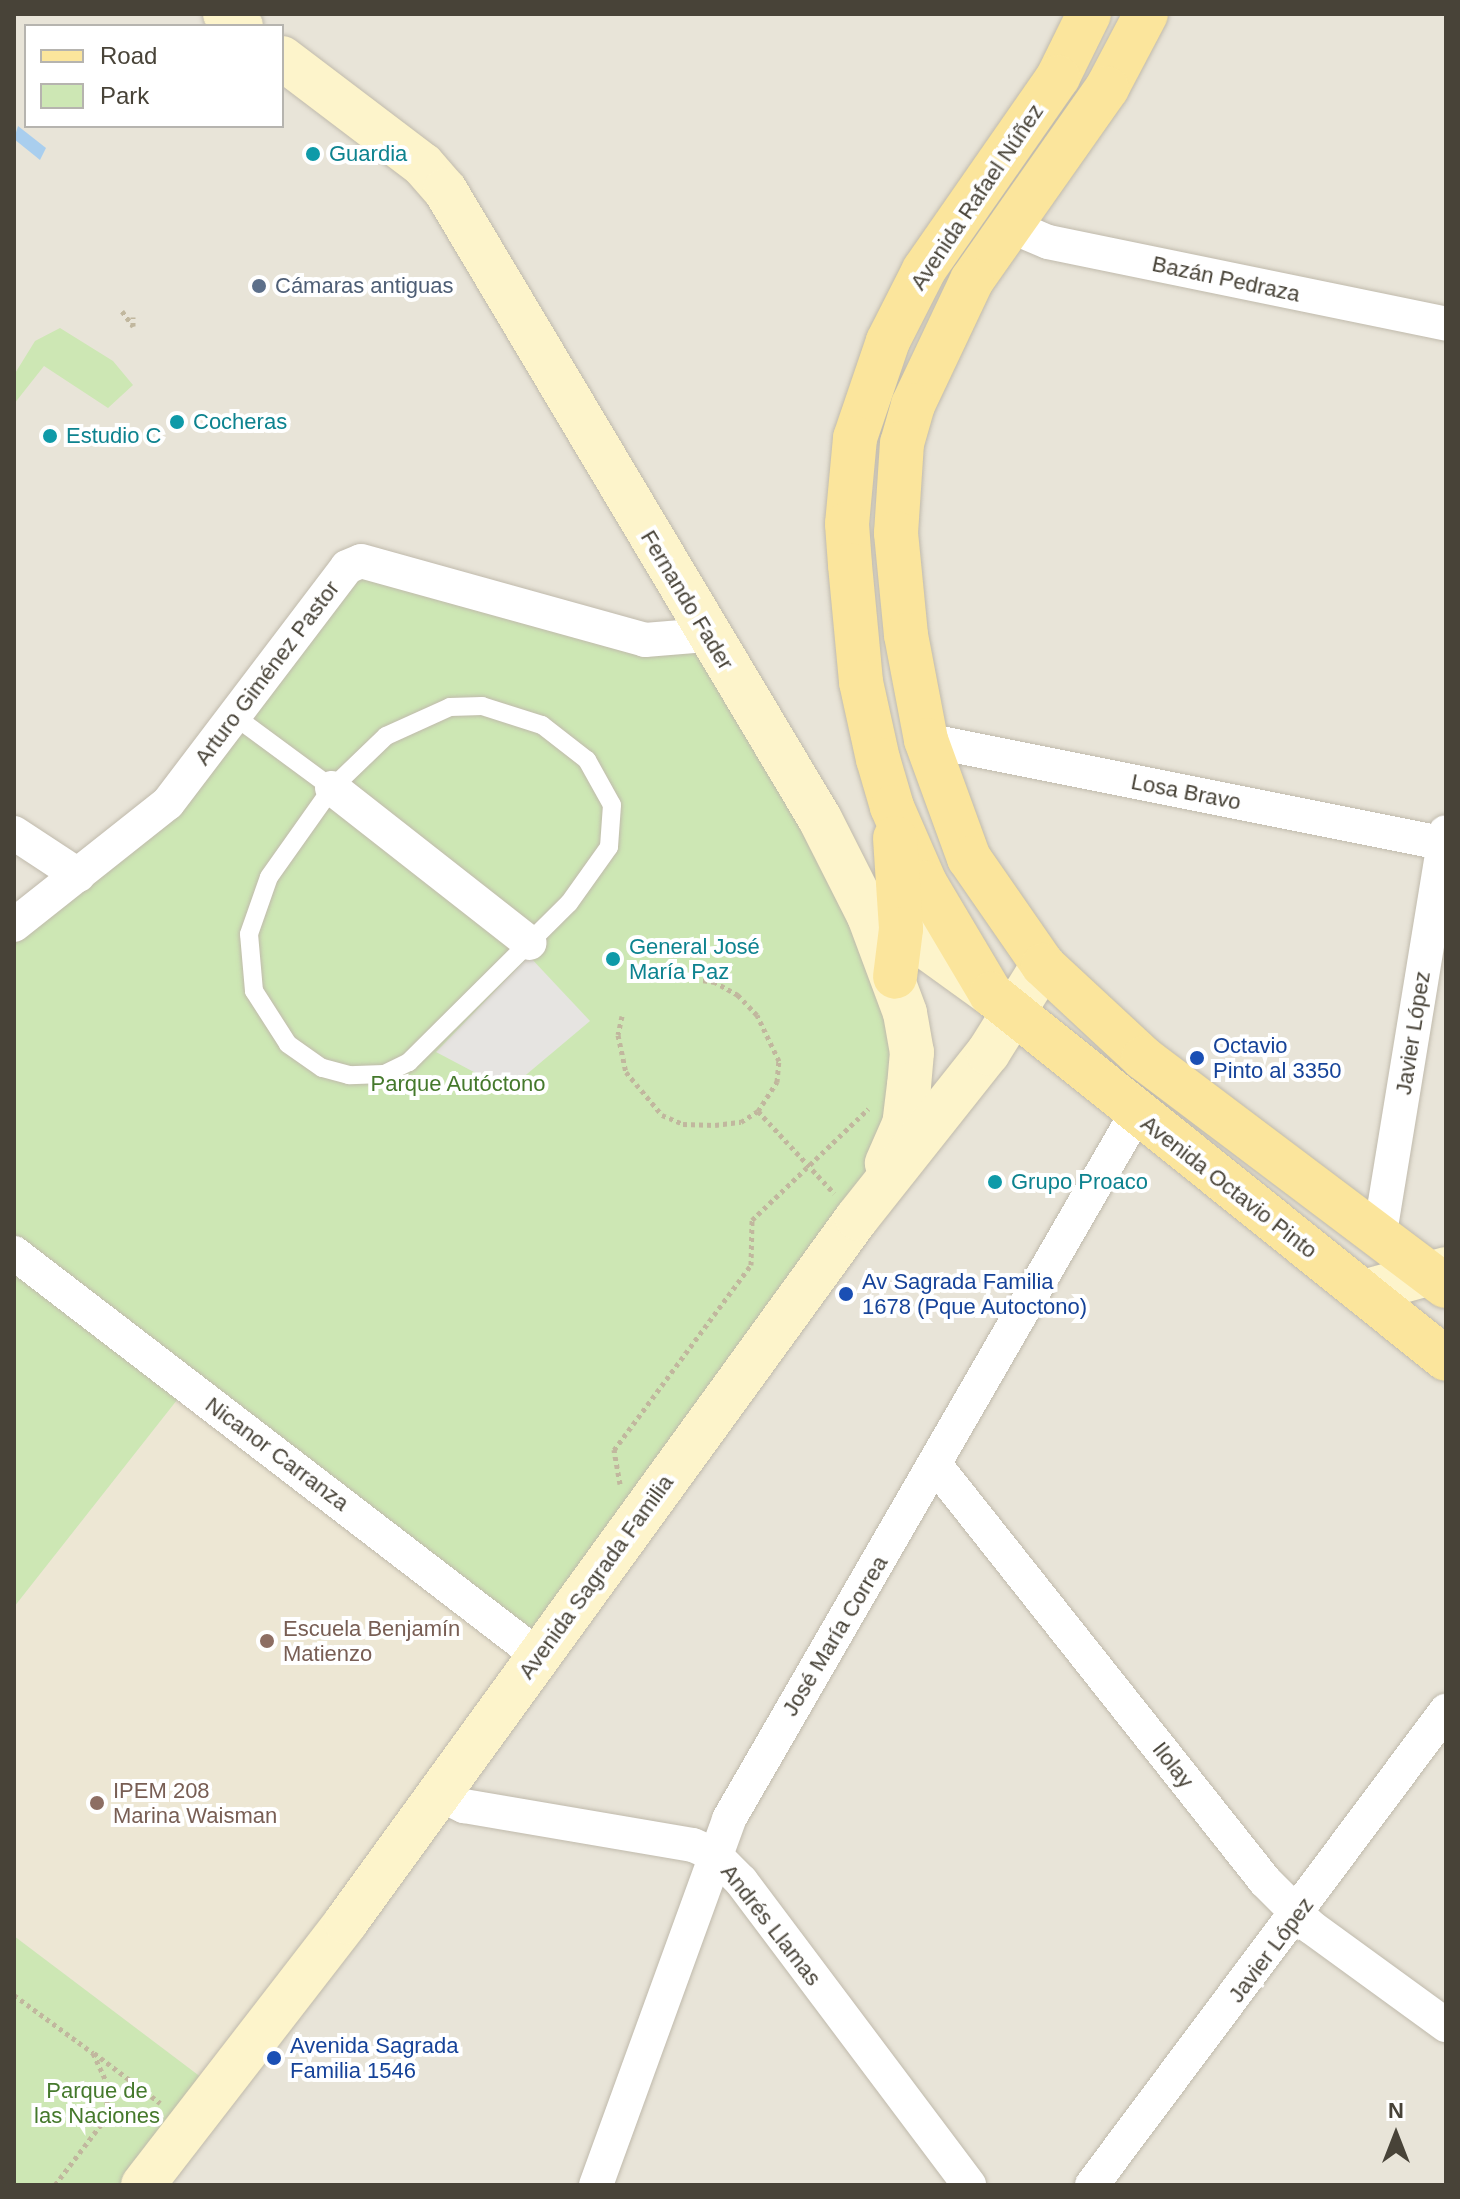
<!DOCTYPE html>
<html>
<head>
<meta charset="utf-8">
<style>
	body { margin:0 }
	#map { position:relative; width:1460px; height:2199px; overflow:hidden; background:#f4f2ea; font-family:Helvetica,sans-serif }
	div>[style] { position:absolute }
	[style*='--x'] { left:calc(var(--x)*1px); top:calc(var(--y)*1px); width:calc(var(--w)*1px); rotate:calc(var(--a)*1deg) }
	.residential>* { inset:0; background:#e8e4d8 }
	.education>* { inset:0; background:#ede7d4 }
	.green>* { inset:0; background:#cde7b4 }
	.parking>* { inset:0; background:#e6e4e1 }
	.water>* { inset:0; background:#a9ceee }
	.path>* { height:5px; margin-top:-2.5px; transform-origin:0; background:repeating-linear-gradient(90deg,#c1b79e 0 4px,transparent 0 8px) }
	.roads { filter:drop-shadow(0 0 2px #c0baac) drop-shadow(0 0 2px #c0baac) }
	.lane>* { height:18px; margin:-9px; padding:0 9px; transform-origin:9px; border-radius:9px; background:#fff }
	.street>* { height:34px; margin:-17px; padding:0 17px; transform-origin:17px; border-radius:17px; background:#fff }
	.secondary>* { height:44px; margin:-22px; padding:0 22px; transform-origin:22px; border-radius:22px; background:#fdf4cb }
	.primary>* { height:44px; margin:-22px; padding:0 22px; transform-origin:22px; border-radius:22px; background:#fbe59c }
	.dots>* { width:22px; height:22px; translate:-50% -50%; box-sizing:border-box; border:4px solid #fff; border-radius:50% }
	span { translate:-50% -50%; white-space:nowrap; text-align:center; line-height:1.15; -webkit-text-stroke:8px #fff; paint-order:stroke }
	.culture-label { font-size:22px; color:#0d838f }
	.left { translate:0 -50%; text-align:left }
	.street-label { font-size:22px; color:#484338 }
	.service-label { font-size:22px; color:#4e5e75 }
	.transit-label { font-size:22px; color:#164399 }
	.park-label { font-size:22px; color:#45792c }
	.education-label { font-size:22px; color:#785e54 }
	.frame { position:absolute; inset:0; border:16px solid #484338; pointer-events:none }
	.legend { position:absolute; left:24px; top:24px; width:260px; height:104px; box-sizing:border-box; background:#fff; border:2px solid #b6b4af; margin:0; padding:10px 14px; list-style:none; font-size:24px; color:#484338 }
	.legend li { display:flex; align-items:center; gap:16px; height:40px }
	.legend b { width:40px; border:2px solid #b6b4af }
	.north { position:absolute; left:1356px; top:2095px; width:80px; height:80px; -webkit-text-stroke:6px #fff; paint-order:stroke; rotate:0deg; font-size:22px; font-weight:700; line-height:32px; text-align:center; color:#484338 }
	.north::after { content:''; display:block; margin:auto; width:28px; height:36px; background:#484338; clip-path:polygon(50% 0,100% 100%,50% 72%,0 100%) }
</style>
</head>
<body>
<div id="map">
	<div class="residential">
		<i style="clip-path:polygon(evenodd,14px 14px,1446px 14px,1446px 2185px,14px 2185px,14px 14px,26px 26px,282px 26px,282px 126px,26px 126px,26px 26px)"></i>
	</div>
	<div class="education">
		<i style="clip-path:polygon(188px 1386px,539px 1656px,218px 2090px,14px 1936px,14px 1607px)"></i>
	</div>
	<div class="green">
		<i style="clip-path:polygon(60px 328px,113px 361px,133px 385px,108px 408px,44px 366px,14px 404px,14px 375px,35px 341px)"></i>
		<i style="clip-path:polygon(374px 562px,645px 640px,706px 635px,869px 916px,904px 1124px,539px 1656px,188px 1386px,14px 1607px,14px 925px,168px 803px)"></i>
		<i style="clip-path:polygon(14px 1936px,218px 2090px,144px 2185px,14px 2185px)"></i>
	</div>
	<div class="parking">
		<i style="clip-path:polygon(529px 956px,590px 1021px,508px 1090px,436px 1052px)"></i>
	</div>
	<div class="water">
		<i style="clip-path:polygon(18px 126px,46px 148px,40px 160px,14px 139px)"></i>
	</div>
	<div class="path">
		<i style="--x:122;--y:311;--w:19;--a:54"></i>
		<i style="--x:133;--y:326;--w:9;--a:-90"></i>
		<i style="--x:622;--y:1016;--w:19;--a:102"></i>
		<i style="--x:618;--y:1035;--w:38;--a:78"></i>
		<i style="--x:626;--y:1072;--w:56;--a:50.1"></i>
		<i style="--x:662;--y:1115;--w:23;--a:23"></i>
		<i style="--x:683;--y:1124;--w:32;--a:2"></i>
		<i style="--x:715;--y:1125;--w:26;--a:-7"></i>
		<i style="--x:741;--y:1122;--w:20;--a:-33"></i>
		<i style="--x:758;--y:1111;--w:35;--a:-57"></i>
		<i style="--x:777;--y:1082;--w:21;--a:-85"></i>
		<i style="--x:779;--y:1061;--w:51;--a:-115.6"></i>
		<i style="--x:757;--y:1015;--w:28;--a:-134"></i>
		<i style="--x:738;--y:995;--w:26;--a:-151"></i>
		<i style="--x:715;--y:982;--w:41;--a:-171.7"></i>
		<i style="--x:758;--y:1111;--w:112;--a:47.2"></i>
		<i style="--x:620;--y:1484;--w:35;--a:-100"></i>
		<i style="--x:614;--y:1450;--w:230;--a:-53.5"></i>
		<i style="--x:751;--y:1265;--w:45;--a:-88.7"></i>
		<i style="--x:752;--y:1220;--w:161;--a:-43.7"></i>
		<i style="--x:14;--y:1995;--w:98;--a:36.3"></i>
		<i style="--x:93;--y:2053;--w:35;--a:65"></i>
		<i style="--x:108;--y:2085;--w:33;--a:93"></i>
		<i style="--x:106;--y:2118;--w:84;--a:127.3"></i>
		<i style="--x:94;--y:2053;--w:83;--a:37.1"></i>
		<i style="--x:106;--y:2118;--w:47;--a:-7.3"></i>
	</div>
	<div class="roads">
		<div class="lane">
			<i style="--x:482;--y:706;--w:63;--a:17.6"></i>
			<i style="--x:542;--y:725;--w:57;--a:37.9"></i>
			<i style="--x:587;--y:760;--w:51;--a:60.9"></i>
			<i style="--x:612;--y:805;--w:42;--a:94.1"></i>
			<i style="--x:609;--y:847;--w:69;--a:125.5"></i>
			<i style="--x:569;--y:903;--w:226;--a:135.2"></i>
			<i style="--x:409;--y:1062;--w:28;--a:154"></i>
			<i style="--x:384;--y:1074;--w:35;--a:178"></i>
			<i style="--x:349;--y:1075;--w:28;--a:-165"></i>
			<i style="--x:322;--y:1068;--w:42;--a:-144.8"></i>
			<i style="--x:288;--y:1044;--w:63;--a:-122.7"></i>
			<i style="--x:254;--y:991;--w:57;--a:-95"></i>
			<i style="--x:249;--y:934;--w:60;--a:-70.7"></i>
			<i style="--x:269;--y:877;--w:109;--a:-54.7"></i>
			<i style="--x:332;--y:788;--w:75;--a:-43.9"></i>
			<i style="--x:386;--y:736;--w:70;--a:-24.4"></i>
			<i style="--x:450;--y:707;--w:32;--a:-2"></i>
			<i style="--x:233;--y:715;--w:123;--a:36.4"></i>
		</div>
		<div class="street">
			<i style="--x:1008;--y:225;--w:43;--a:23"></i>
			<i style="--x:1048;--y:242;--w:406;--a:11.6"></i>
			<i style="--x:926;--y:740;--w:530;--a:11.31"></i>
			<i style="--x:332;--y:788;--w:251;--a:38.1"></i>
			<i style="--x:14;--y:833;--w:77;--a:33.3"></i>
			<i style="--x:14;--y:925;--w:196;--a:-38.4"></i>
			<i style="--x:168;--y:803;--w:296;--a:-52.8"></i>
			<i style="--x:347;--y:567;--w:15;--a:-23"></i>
			<i style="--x:361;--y:561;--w:295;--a:15.5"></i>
			<i style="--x:645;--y:640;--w:61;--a:-4.7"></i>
			<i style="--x:1380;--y:1233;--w:406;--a:-80.7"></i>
			<i style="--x:14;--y:1253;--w:662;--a:37.51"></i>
			<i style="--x:936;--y:1466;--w:530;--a:51.59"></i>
			<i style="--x:1265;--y:1881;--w:65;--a:45"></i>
			<i style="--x:1311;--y:1927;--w:167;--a:36"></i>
			<i style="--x:439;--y:1794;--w:28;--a:26"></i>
			<i style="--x:464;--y:1806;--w:232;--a:9.7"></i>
			<i style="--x:693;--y:1845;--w:24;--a:24"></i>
			<i style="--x:715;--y:1855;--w:37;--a:45"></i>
			<i style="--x:741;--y:1881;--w:380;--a:53.1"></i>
			<i style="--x:596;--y:2185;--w:389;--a:-70"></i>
			<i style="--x:729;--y:1819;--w:814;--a:-60"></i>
			<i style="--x:1092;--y:2185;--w:592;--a:-53.25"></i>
		</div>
		<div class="secondary">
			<i style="--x:225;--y:14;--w:20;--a:37"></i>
			<i style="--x:282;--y:58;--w:177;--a:37.2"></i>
			<i style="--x:423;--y:165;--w:33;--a:49"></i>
			<i style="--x:445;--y:190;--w:732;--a:59.2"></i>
			<i style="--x:820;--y:819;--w:109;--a:63.2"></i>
			<i style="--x:869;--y:916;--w:103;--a:69.6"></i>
			<i style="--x:905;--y:1013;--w:40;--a:80"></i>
			<i style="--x:912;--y:1052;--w:33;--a:95"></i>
			<i style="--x:909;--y:1085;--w:39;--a:97"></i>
			<i style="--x:904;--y:1124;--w:43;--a:113.6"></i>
			<i style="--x:881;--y:902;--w:34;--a:53"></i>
			<i style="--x:901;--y:929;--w:111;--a:35.8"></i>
			<i style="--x:1363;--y:1292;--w:86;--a:-15.5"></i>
			<i style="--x:143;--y:2185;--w:332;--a:-52.3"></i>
			<i style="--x:346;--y:1922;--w:870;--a:-54.03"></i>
			<i style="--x:857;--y:1218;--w:211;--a:-51.6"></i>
			<i style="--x:988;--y:1053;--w:104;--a:-58"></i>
		</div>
		<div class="primary">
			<i style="--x:1089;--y:14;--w:70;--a:116.2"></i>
			<i style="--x:1058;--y:77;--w:235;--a:124.8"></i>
			<i style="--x:924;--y:270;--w:80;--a:116.9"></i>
			<i style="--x:888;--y:341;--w:102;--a:108.8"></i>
			<i style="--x:855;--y:438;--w:86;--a:95.3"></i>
			<i style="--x:847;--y:524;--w:41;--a:85.8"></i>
			<i style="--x:850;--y:565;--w:118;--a:84.6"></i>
			<i style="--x:861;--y:682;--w:79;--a:77.6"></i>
			<i style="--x:878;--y:759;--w:50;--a:73.7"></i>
			<i style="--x:892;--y:807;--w:83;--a:66.5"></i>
			<i style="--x:925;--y:883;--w:129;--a:59.3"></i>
			<i style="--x:991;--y:994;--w:583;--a:38.74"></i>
			<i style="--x:1146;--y:14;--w:84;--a:117.8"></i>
			<i style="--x:1107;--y:88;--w:235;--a:125.1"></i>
			<i style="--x:972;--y:280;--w:138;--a:115.3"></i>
			<i style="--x:913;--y:405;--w:40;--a:106"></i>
			<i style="--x:902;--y:443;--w:90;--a:93.8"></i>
			<i style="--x:896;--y:533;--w:102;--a:84.4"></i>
			<i style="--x:906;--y:635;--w:107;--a:79.2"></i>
			<i style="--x:926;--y:740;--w:126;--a:70"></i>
			<i style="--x:969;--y:858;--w:130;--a:55.3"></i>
			<i style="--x:1043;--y:965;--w:137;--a:42.9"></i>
			<i style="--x:1143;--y:1058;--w:379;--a:37"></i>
			<i style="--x:895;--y:838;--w:91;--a:86.2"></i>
			<i style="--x:901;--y:929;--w:48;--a:97.1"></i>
		</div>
	</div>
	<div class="dots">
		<i style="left:313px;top:154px;background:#0f9aa8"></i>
		<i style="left:259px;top:286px;background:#5c6f8a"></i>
		<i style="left:177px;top:422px;background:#0f9aa8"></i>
		<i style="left:50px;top:436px;background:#0f9aa8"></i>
		<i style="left:613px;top:959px;background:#0f9aa8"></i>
		<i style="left:1197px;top:1058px;background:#1a4fb4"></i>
		<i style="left:995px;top:1182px;background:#0f9aa8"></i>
		<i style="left:846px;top:1294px;background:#1a4fb4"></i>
		<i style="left:267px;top:1641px;background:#8d6e63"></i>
		<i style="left:97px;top:1803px;background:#8d6e63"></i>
		<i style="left:274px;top:2058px;background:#1a4fb4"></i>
	</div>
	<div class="culture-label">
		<span class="left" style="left:329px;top:154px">Guardia</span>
		<span class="left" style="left:193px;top:422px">Cocheras</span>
		<span class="left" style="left:66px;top:436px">Estudio C</span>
		<span class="left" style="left:629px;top:959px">General José<br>María Paz</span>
		<span class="left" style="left:1011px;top:1182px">Grupo Proaco</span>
	</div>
	<div class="street-label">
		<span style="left:977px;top:197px;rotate:-56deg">Avenida Rafael Núñez</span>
		<span style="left:1226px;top:279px;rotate:12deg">Bazán Pedraza</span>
		<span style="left:687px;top:600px;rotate:59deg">Fernando Fader</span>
		<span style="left:267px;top:673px;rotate:-53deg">Arturo Giménez Pastor</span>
		<span style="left:1186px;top:792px;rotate:11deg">Losa Bravo</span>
		<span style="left:1413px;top:1033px;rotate:-81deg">Javier López</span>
		<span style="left:1229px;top:1187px;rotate:38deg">Avenida Octavio Pinto</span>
		<span style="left:277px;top:1454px;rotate:37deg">Nicanor Carranza</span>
		<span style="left:596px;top:1577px;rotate:-54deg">Avenida Sagrada Familia</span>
		<span style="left:835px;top:1636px;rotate:-59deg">José María Correa</span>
		<span style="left:1173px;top:1765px;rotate:52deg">Ilolay</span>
		<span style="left:771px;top:1925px;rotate:52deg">Andrés Llamas</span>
		<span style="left:1271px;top:1950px;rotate:-53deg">Javier López</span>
	</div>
	<div class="service-label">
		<span class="left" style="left:275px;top:286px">Cámaras antiguas</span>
	</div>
	<div class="transit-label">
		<span class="left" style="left:1213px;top:1058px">Octavio<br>Pinto al 3350</span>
		<span class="left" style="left:862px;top:1294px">Av Sagrada Familia<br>1678 (Pque Autoctono)</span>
		<span class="left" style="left:290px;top:2058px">Avenida Sagrada<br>Familia 1546</span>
	</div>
	<div class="park-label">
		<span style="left:458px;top:1084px">Parque Autóctono</span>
		<span style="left:97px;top:2103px">Parque de<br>las Naciones</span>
	</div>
	<div class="education-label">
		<span class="left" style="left:283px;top:1641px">Escuela Benjamín<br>Matienzo</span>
		<span class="left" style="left:113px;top:1803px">IPEM 208<br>Marina Waisman</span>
	</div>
	<div class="frame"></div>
	<ul class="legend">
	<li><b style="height:10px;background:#fbe59c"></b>Road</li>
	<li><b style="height:22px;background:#cde7b4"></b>Park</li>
	</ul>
	<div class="north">N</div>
</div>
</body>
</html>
